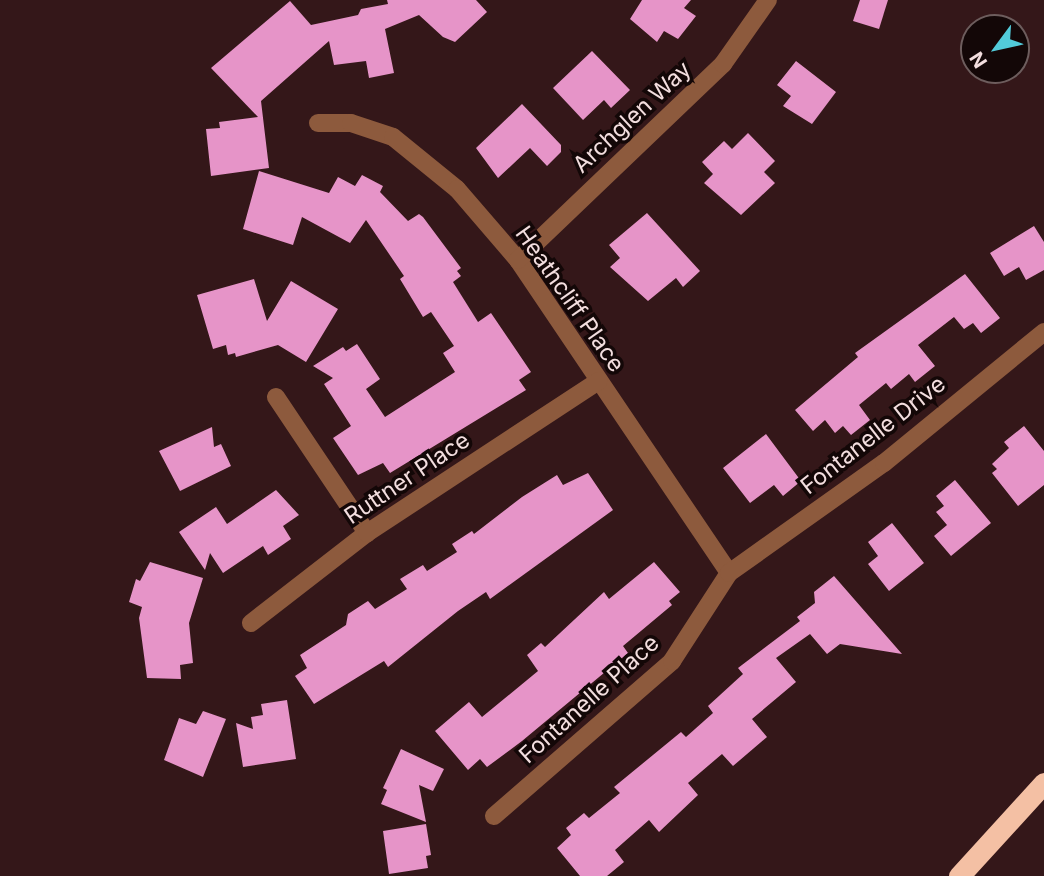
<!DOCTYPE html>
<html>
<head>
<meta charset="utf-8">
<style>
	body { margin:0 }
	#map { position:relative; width:1044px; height:876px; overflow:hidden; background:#341719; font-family:Inter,sans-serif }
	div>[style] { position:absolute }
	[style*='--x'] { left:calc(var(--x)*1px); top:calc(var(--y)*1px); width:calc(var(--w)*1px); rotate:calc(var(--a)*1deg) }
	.building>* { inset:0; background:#e694c8 }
	.minor>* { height:18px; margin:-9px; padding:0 9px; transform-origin:9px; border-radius:9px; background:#8d5a3d }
	.highway>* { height:21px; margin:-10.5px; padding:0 10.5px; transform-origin:10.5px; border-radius:10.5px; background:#f4c0a4 }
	span { translate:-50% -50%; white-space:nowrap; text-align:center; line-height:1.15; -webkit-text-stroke:7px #130707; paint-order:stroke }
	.street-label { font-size:23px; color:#f3dedf }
	.north { position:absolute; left:960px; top:14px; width:70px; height:70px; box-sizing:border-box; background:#130707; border:2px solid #6d5d5d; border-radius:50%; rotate:237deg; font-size:19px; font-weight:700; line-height:28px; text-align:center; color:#f3dedf }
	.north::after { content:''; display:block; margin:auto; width:24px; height:32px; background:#52cbda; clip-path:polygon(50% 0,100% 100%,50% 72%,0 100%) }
</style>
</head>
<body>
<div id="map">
	<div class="building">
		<i style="clip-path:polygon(387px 0,476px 0,487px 12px,455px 42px,443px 37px,419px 15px,385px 29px,394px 73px,369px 78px,366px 61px,334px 65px,329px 41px,261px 101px,269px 168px,211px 176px,206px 129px,220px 128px,219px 122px,258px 117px,211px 68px,290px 1px,311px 25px,358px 15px,361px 9px,388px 4px)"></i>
		<i style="clip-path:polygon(642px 0,691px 0,684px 8px,696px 16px,678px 39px,664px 31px,657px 42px,630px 19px)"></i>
		<i style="clip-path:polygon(860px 0,888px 0,879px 29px,853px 21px)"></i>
		<i style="clip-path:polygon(592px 51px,630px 90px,611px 108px,604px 100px,583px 120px,553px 88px)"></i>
		<i style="clip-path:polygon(796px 61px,836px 92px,812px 124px,783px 106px,791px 96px,777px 85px)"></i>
		<i style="clip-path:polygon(522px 104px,561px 145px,561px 152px,547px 166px,530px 148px,498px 178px,476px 148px)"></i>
		<i style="clip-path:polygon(748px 133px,775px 161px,764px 172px,775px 183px,741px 215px,704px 183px,713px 174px,702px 162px,724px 141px,732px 149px)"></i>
		<i style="clip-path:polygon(259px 171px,329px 193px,338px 177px,355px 186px,362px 175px,383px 186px,380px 192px,408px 221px,419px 214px,423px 217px,461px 268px,457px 271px,461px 276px,453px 282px,478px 322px,491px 313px,531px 372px,519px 380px,526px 390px,390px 473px,383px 463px,358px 475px,333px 438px,351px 426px,324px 384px,333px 378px,313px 366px,343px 347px,346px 351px,357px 344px,380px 379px,366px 389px,385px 417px,455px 372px,443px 353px,454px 346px,431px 312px,423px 317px,400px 279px,404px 276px,366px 220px,350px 243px,302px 217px,293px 245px,243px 229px)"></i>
		<i style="clip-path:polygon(647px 213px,700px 271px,683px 287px,676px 278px,648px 301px,610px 267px,620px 258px,609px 245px)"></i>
		<i style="clip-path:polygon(1034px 226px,1044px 242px,1044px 270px,1026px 280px,1019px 267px,1004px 276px,990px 253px)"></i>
		<i style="clip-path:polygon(965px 274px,1000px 318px,981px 333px,973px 323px,964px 329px,954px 317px,918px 345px,935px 366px,915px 382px,909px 374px,891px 389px,886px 383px,859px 405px,870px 420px,851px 435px,843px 426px,835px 433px,825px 420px,813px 431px,795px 410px,858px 357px,855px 353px)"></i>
		<i style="clip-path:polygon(254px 279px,267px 321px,291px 281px,338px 309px,306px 362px,278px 345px,236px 357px,235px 353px,228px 355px,226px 345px,213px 349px,197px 295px)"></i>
		<i style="clip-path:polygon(1024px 426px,1044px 451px,1044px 485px,1018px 506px,992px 473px,997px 469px,992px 464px,1009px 448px,1004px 442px)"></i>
		<i style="clip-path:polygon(212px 427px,214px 447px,221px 444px,231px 466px,180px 491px,159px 451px)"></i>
		<i style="clip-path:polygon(766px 434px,801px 481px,783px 496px,774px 485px,750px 503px,723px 468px)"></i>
		<i style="clip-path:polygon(588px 473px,613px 510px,490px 599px,486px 592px,458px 611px,388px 667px,384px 661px,314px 704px,295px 676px,307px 668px,300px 655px,346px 625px,348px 614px,368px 601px,375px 609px,407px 589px,400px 579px,423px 565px,427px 571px,457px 552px,452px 544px,472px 531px,474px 534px,522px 497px,557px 475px,563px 485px)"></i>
		<i style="clip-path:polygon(955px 480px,991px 523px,951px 556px,934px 536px,947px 525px,936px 512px,944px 506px,936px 496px)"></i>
		<i style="clip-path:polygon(276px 490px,299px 515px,283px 526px,291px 539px,268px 555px,263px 546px,223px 573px,210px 553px,205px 570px,179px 532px,216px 507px,227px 524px)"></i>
		<i style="clip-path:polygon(892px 523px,924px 563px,889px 591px,868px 564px,878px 556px,868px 542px)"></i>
		<i style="clip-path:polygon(150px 562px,203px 578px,189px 623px,193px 663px,180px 665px,181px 679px,147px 678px,139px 618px,142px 607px,129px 602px,136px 579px,140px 581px)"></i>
		<i style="clip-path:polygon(654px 562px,680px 592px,669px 601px,672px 605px,623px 646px,628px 653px,522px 741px,487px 767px,480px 759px,468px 770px,435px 731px,469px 702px,482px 717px,538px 671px,527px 655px,541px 643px,545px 647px,604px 592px,609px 599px)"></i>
		<i style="clip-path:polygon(834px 576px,902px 654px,840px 644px,827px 654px,810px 634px,776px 658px,796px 682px,752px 719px,767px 737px,733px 766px,722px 754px,688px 783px,698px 795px,659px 832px,649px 820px,615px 850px,624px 862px,607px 876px,580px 876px,557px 848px,571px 835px,566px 828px,584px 813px,589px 818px,620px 793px,614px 787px,681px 732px,686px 737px,713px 713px,708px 706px,743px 674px,738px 668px,800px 621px,797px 617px,815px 603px,814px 592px)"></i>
		<i style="clip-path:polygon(287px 700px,296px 759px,243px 767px,236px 723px,253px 729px,251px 717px,263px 715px,261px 704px)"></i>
		<i style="clip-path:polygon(203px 711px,226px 719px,203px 777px,164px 760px,179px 718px,196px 724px)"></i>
		<i style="clip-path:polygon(401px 749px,444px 769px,433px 791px,419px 785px,426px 822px,381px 804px,387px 790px,383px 788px)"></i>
		<i style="clip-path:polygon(426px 824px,431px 855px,426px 856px,428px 868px,389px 874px,383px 831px)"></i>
	</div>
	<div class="minor">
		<i style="--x:318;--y:123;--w:33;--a:0"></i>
		<i style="--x:351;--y:123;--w:44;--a:18.4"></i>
		<i style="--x:393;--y:137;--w:82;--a:39.1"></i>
		<i style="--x:457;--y:189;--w:94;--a:49.3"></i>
		<i style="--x:518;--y:260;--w:377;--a:56"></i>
		<i style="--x:518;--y:260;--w:284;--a:-43.7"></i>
		<i style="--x:723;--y:64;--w:78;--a:-54.9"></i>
		<i style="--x:276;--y:397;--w:164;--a:56.2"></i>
		<i style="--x:251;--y:623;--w:147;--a:-37.8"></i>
		<i style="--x:367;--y:533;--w:277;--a:-33.3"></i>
		<i style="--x:494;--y:816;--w:236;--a:-41"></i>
		<i style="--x:672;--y:661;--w:105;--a:-57.1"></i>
		<i style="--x:729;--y:573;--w:190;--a:-35.4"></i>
		<i style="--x:884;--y:463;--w:207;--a:-39.3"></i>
	</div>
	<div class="highway">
		<i style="--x:959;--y:876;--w:126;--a:-47.6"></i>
	</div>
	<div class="street-label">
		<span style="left:632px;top:117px;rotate:-43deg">Archglen Way</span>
		<span style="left:570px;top:299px;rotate:55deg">Heathcliff Place</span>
		<span style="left:873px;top:435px;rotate:-38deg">Fontanelle Drive</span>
		<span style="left:407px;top:478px;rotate:-34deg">Ruttner Place</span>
		<span style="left:589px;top:699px;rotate:-42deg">Fontanelle Place</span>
	</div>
	<div class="north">N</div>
</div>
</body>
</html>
